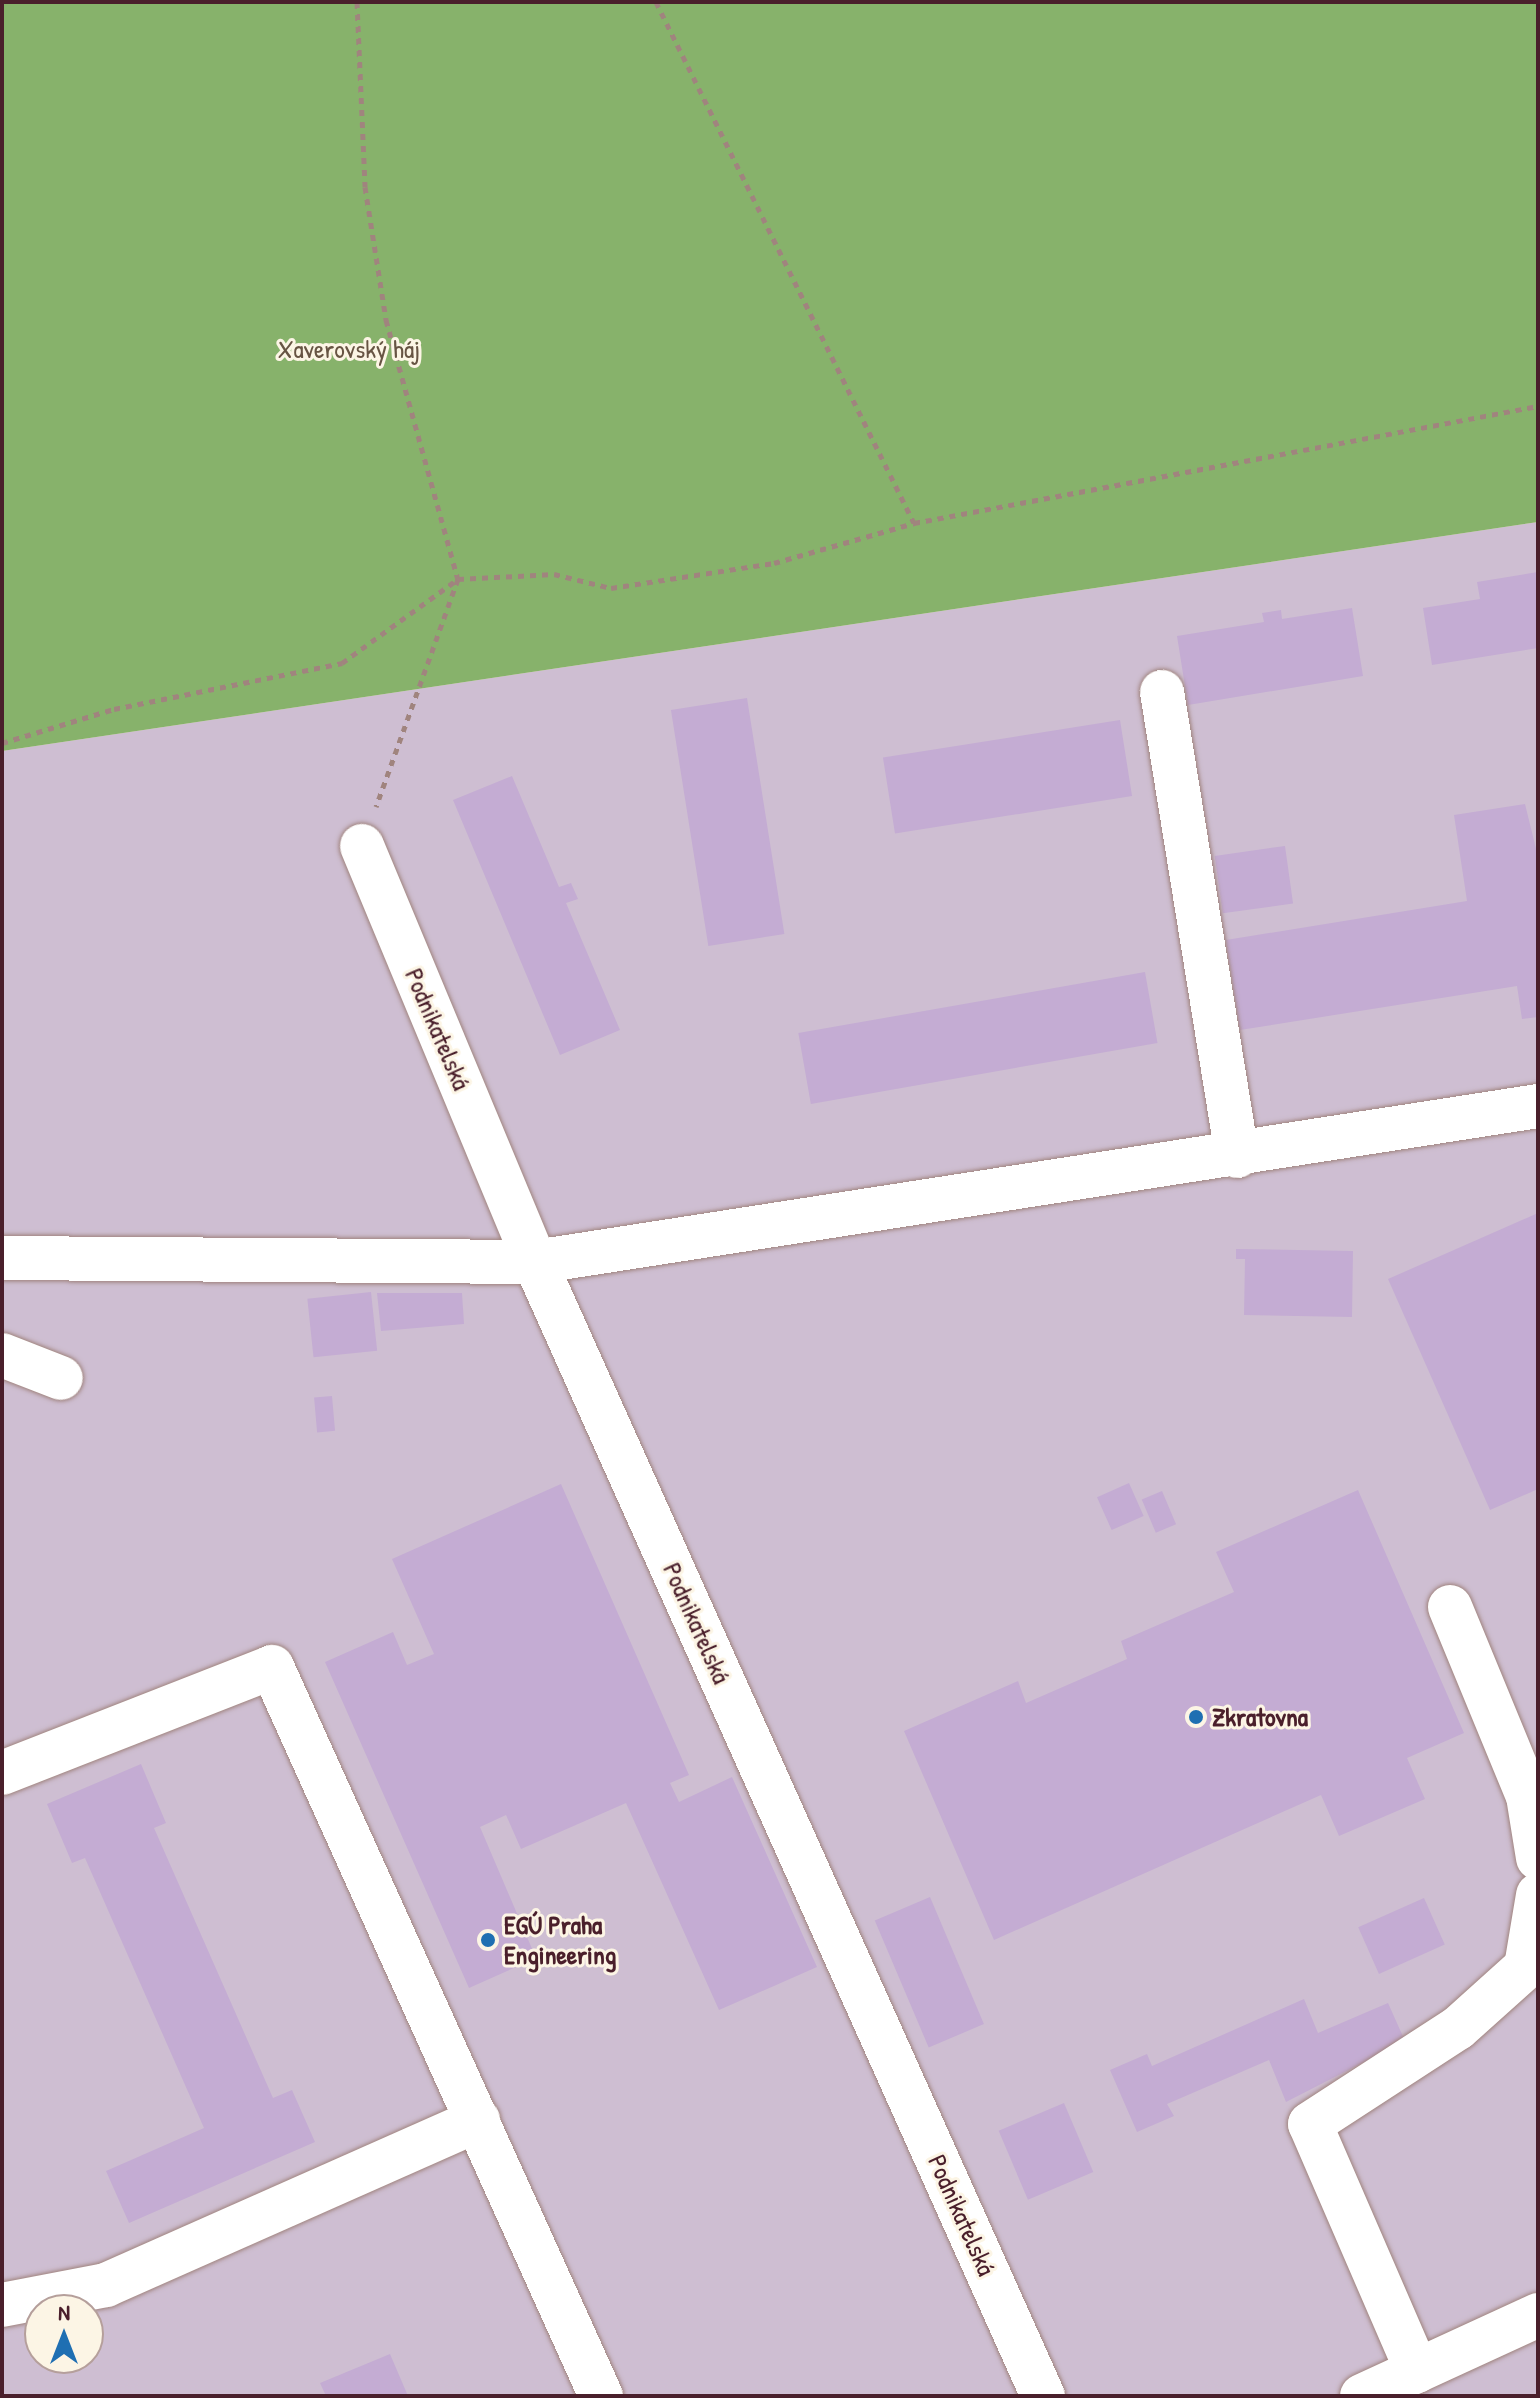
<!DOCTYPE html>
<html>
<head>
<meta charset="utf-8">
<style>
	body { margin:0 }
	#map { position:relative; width:1540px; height:2398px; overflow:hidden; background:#f6ead1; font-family:"Patrick Hand",sans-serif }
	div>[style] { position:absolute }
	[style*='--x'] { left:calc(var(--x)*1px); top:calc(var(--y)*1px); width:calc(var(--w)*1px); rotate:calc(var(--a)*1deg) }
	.industrial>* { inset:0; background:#cebed2 }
	.forest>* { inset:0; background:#87b26b }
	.building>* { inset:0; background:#c4acd3; transform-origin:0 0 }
	.path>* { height:5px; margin-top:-2.5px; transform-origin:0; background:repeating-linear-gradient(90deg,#a0847e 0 6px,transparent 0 12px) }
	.roads { filter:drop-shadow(0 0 2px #a0847e) drop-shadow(0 0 2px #a0847e) }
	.minor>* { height:44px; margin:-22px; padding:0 22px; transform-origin:22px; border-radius:22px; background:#fff }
	.dots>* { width:22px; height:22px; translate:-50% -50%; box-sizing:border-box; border:4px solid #fcf5e5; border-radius:50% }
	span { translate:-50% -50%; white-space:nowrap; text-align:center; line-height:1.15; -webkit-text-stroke:6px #fcf5e5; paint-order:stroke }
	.park-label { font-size:26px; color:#675443 }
	.street-label { font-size:26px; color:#4a1f2b }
	.poi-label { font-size:26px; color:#4a1f2b; font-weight:700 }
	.left { translate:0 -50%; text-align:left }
	.frame { position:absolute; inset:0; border:4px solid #4a1f2b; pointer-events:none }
	.north { position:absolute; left:24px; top:2294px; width:80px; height:80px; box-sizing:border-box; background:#fcf5e5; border:2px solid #b59f9b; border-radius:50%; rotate:0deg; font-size:22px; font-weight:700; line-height:32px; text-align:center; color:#4a1f2b }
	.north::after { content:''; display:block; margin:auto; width:28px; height:36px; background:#1f6fb2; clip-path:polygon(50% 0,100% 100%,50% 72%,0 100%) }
</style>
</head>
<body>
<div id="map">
	<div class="industrial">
		<i style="clip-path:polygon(evenodd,1538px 522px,1538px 2396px,2px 2396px,2px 751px,1538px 522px,40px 2310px,88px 2310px,88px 2358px,40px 2358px,40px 2310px)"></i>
	</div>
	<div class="forest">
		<i style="clip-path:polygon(2px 2px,1538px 2px,1538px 522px,2px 751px)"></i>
	</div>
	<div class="building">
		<i style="clip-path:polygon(1538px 572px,1538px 648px,1432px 665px,1423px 608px,1480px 599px,1477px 582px)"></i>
		<i style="clip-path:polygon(1352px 608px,1363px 676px,1188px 705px,1177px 636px,1264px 622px,1262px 613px,1281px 610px,1282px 619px)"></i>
		<i style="left:747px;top:698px;width:239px;height:77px;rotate:81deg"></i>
		<i style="left:1120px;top:720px;width:77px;height:240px;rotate:81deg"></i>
		<i style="clip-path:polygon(512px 776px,559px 887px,571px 883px,578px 899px,566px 903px,620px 1030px,560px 1055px,453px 800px)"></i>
		<i style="clip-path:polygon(1525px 804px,1538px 857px,1538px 1017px,1522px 1019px,1517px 986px,1240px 1030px,1226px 940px,1467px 901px,1454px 815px)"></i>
		<i style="left:1285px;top:846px;width:58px;height:71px;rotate:82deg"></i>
		<i style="left:1145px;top:972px;width:72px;height:352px;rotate:80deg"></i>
		<i style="clip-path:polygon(1538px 1213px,1538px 1489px,1490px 1510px,1388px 1279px)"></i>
		<i style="clip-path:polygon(1236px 1249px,1353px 1251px,1352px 1317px,1244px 1315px,1245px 1259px,1236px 1259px)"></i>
		<i style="left:371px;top:1292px;width:59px;height:64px;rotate:84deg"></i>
		<i style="clip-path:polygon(377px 1293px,462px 1293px,464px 1324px,381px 1331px)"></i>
		<i style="left:332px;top:1396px;width:35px;height:18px;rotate:85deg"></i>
		<i style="left:1129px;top:1483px;width:36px;height:35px;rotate:66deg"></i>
		<i style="clip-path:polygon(561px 1484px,689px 1775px,670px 1783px,679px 1802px,732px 1777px,817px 1967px,719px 2010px,626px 1803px,521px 1849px,506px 1815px,480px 1827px,536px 1958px,469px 1988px,325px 1662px,393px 1632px,407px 1665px,434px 1654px,392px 1559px)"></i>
		<i style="clip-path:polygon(1358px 1490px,1464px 1733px,1407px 1758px,1425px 1799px,1339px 1836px,1321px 1795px,994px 1940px,904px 1731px,1018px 1681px,1026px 1703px,1127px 1659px,1121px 1641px,1234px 1592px,1216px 1552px)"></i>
		<i style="left:1162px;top:1491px;width:36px;height:22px;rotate:67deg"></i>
		<i style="clip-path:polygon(141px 1764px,166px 1823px,154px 1828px,273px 2098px,292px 2090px,315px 2142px,129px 2223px,106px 2171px,204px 2128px,85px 1858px,72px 1863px,47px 1804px)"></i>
		<i style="left:930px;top:1897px;width:138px;height:60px;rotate:67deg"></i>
		<i style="left:1424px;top:1898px;width:51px;height:72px;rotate:66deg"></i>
		<i style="clip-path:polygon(1304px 1999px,1318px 2033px,1388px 2003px,1405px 2041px,1286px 2102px,1269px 2060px,1167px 2104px,1174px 2116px,1137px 2132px,1110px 2070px,1147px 2054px,1152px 2066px)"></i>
		<i style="left:1064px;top:2103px;width:75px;height:71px;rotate:67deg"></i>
		<i style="clip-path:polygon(390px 2354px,408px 2396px,326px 2396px,320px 2383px)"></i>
	</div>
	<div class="path">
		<i style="--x:357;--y:2;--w:185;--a:87.5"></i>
		<i style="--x:365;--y:187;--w:135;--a:81"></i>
		<i style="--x:386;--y:320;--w:269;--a:74.5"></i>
		<i style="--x:458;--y:579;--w:242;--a:109.8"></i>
		<i style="--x:656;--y:2;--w:581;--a:63.66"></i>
		<i style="--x:2;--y:743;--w:117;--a:-16.9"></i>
		<i style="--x:114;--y:709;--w:233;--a:-11.4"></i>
		<i style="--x:342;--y:663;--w:143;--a:-35.9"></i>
		<i style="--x:458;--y:579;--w:96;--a:-3"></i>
		<i style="--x:554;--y:574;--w:59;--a:13.8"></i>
		<i style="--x:611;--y:588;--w:165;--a:-8.7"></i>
		<i style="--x:774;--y:563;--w:146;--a:-15.9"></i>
		<i style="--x:914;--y:523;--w:635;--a:-10.62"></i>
	</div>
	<div class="roads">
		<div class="minor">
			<i style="--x:1162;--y:692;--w:470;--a:80.8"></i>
			<i style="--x:362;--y:846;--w:451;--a:67.4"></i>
			<i style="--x:535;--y:1262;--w:1243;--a:65.87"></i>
			<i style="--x:2;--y:1258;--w:533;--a:0.43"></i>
			<i style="--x:535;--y:1262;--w:1015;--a:-8.84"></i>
			<i style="--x:2;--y:1355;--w:63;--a:21.3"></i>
			<i style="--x:1450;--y:1607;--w:204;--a:67.6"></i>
			<i style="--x:1528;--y:1796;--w:63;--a:80.8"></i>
			<i style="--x:2;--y:1773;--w:290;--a:-21.4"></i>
			<i style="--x:272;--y:1667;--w:800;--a:65.71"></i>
			<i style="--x:2;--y:2305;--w:106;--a:-10.9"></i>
			<i style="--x:106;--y:2285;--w:407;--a:-23.9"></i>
			<i style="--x:1417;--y:2371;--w:269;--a:-113.4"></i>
			<i style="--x:1310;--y:2124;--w:176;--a:-33"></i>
			<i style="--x:1458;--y:2028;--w:91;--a:-41.9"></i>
			<i style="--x:1526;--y:1967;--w:73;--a:-80.5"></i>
			<i style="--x:1362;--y:2396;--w:194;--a:-24.7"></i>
		</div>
	</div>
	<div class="dots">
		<i style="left:1196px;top:1717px;background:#1f6fb2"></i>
		<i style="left:488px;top:1940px;background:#1f6fb2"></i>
	</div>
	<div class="park-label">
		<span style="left:349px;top:349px">Xaverovský háj</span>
	</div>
	<div class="street-label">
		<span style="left:438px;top:1029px;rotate:67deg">Podnikatelská</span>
		<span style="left:697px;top:1623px;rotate:66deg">Podnikatelská</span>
		<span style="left:962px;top:2215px;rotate:66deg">Podnikatelská</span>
	</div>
	<div class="poi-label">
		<span class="left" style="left:1212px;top:1717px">Zkratovna</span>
		<span class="left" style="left:504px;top:1940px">EGÚ Praha<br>Engineering</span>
	</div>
	<div class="frame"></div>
	<div class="north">N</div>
</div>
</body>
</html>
